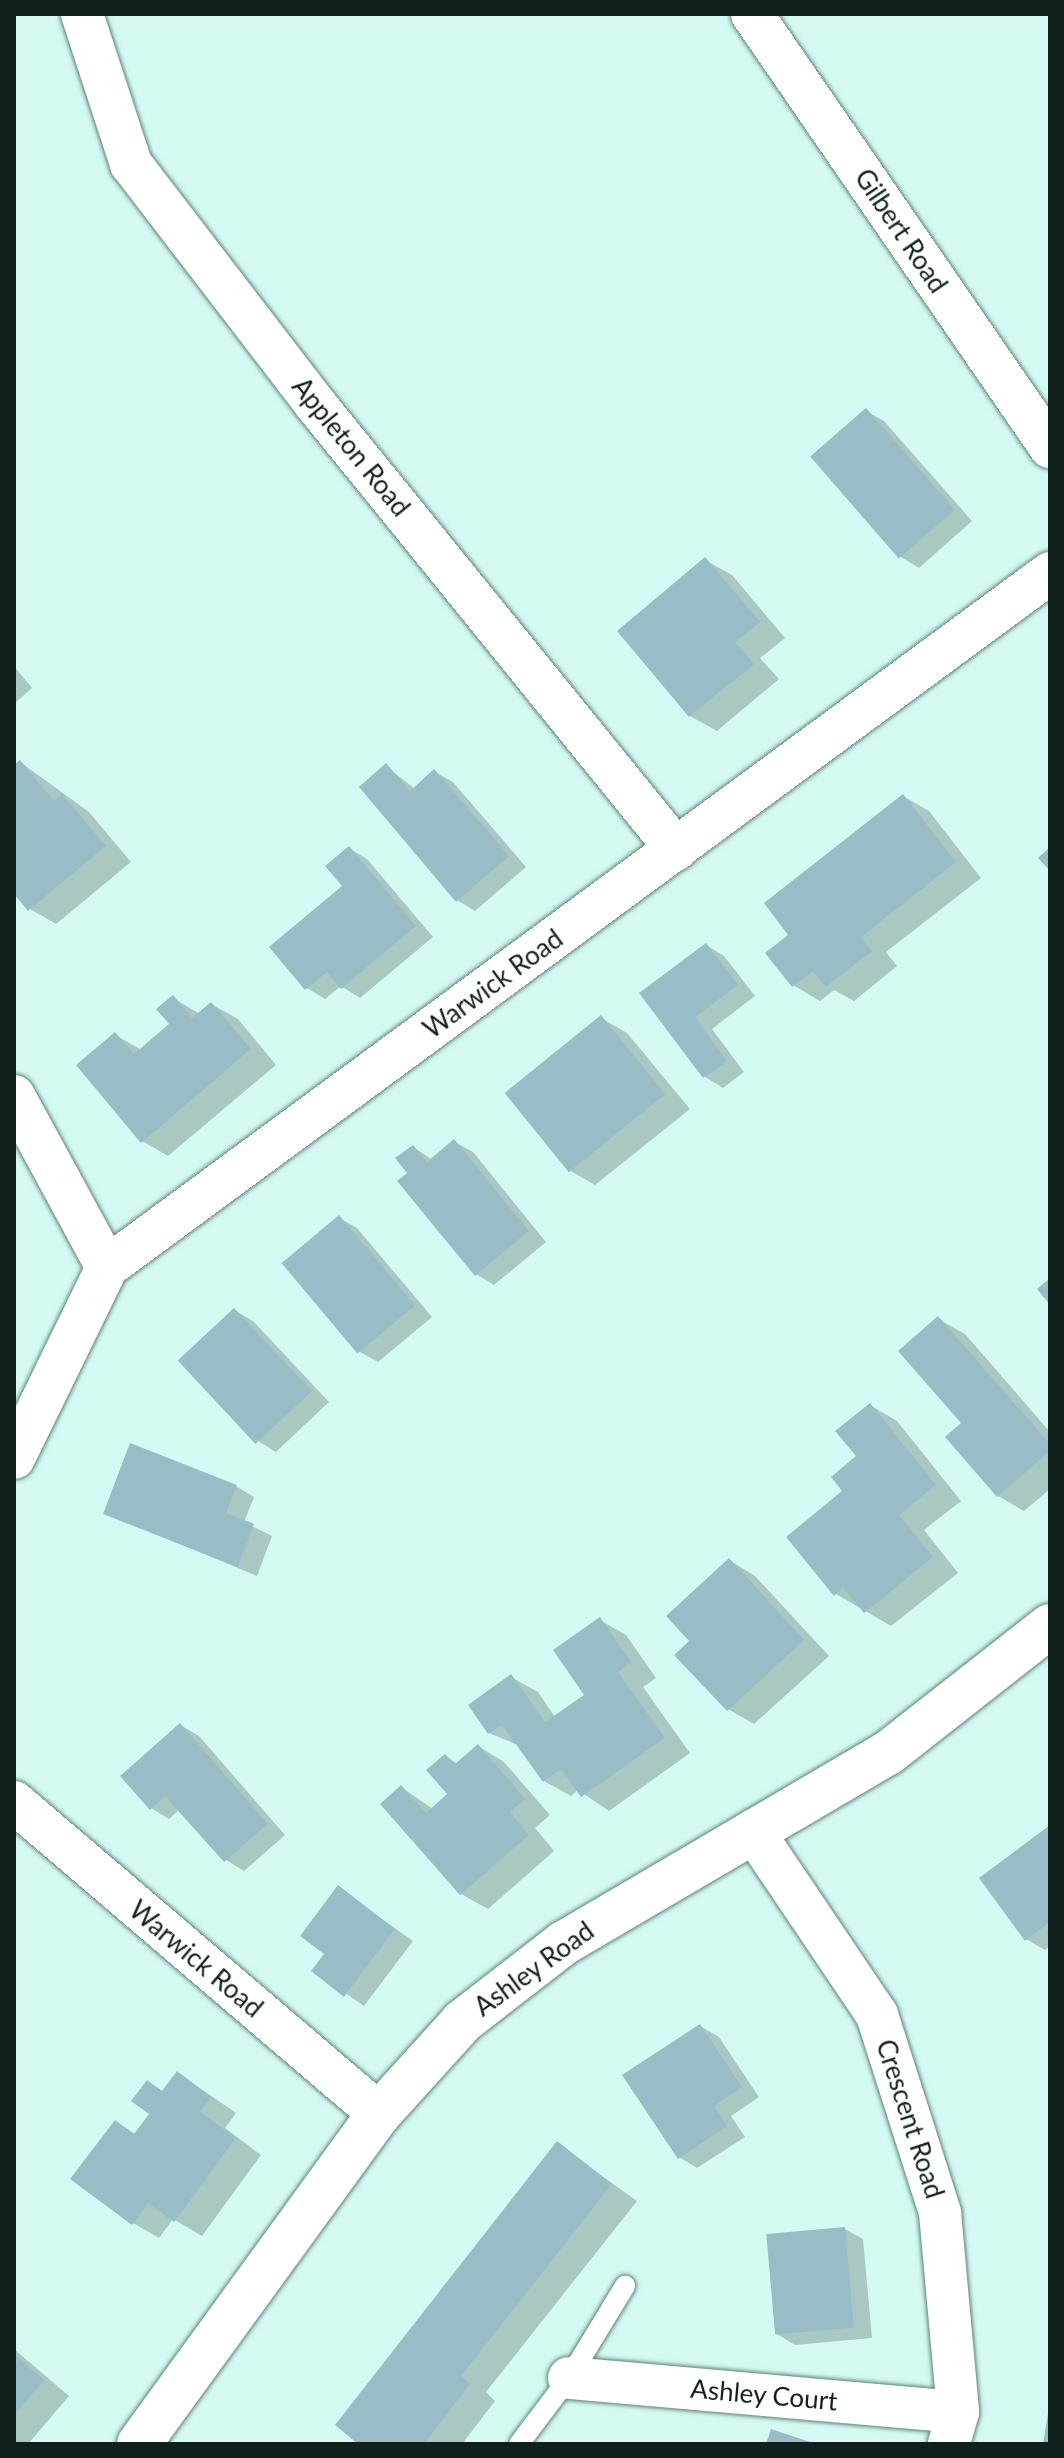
<!DOCTYPE html>
<html>
<head>
<meta charset="utf-8">
<style>
	body { margin:0 }
	#map { position:relative; width:1064px; height:2458px; overflow:hidden; background:#d4faf3; font-family:Lato,sans-serif }
	div>[style] { position:absolute }
	[style*='--x'] { left:calc(var(--x)*1px); top:calc(var(--y)*1px); width:calc(var(--w)*1px); rotate:calc(var(--a)*1deg) }
	.shadow>* { inset:0; background:#0003 }
	.building>* { inset:0; background:#99bdc6; transform-origin:0 0 }
	.roads { filter:drop-shadow(0 0 2px #5e827b) drop-shadow(0 0 2px #5e827b) }
	.lane>* { height:20px; margin:-10px; padding:0 10px; transform-origin:10px; border-radius:10px; background:#fff }
	.street>* { height:42px; margin:-21px; padding:0 21px; transform-origin:21px; border-radius:21px; background:#fff }
	.secondary>* { height:44px; margin:-22px; padding:0 22px; transform-origin:22px; border-radius:22px; background:#fff }
	span { translate:-50% -50%; white-space:nowrap; text-align:center; line-height:1.15; -webkit-text-stroke:7px #fff; paint-order:stroke }
	.street-label { font-size:26px; color:#111f1d }
	.frame { position:absolute; inset:0; border:16px solid #111f1d; pointer-events:none }
</style>
</head>
<body>
<div id="map">
	<div class="shadow">
		<i style="clip-path:polygon(866px 411px,884px 421px,972px 521px,919px 568px,901px 557px)"></i>
		<i style="clip-path:polygon(705px 560px,732px 575px,785px 638px,760px 658px,779px 679px,717px 731px,690px 716px)"></i>
		<i style="clip-path:polygon(14px 666px,32px 688px,14px 704px)"></i>
		<i style="clip-path:polygon(20px 762px,89px 812px,131px 862px,56px 924px,30px 909px,14px 891px,14px 767px)"></i>
		<i style="clip-path:polygon(386px 766px,415px 789px,435px 772px,453px 782px,526px 867px,475px 911px,457px 900px)"></i>
		<i style="clip-path:polygon(903px 796px,929px 811px,981px 878px,886px 952px,897px 966px,854px 1001px,834px 990px,820px 1001px,793px 985px,791px 936px)"></i>
		<i style="clip-path:polygon(349px 848px,367px 859px,433px 937px,360px 998px,341px 986px,325px 999px,307px 988px,345px 886px)"></i>
		<i style="clip-path:polygon(706px 945px,724px 956px,755px 996px,712px 1029px,744px 1072px,723px 1088px,705px 1077px,642px 993px)"></i>
		<i style="clip-path:polygon(173px 998px,200px 1014px,211px 1004px,238px 1019px,276px 1065px,168px 1156px,142px 1141px,115px 1035px,142px 1050px,171px 1024px)"></i>
		<i style="clip-path:polygon(601px 1018px,627px 1033px,690px 1109px,595px 1185px,569px 1170px)"></i>
		<i style="clip-path:polygon(455px 1142px,473px 1152px,546px 1242px,494px 1285px,476px 1274px,410px 1173px,413px 1147px,433px 1160px)"></i>
		<i style="clip-path:polygon(339px 1218px,357px 1228px,432px 1317px,378px 1362px,360px 1352px,285px 1264px)"></i>
		<i style="clip-path:polygon(234px 1310px,253px 1321px,329px 1402px,276px 1452px,258px 1441px)"></i>
		<i style="clip-path:polygon(938px 1319px,965px 1334px,1050px 1432px,1050px 1489px,1024px 1511px,998px 1496px)"></i>
		<i style="clip-path:polygon(870px 1405px,897px 1421px,961px 1501px,924px 1530px,958px 1573px,891px 1626px,836px 1594px,845px 1492px)"></i>
		<i style="clip-path:polygon(236px 1486px,254px 1497px,244px 1522px,272px 1536px,257px 1576px,105px 1513px)"></i>
		<i style="clip-path:polygon(729px 1560px,755px 1576px,829px 1656px,754px 1724px,728px 1709px)"></i>
		<i style="clip-path:polygon(600px 1620px,626px 1635px,656px 1678px,643px 1687px,690px 1753px,609px 1811px,578px 1790px,571px 1796px,544px 1781px,520px 1746px,489px 1733px,511px 1677px,538px 1692px,555px 1717px,586px 1695px)"></i>
		<i style="clip-path:polygon(180px 1725px,199px 1736px,285px 1835px,244px 1871px,226px 1860px,180px 1809px,169px 1819px,151px 1808px)"></i>
		<i style="clip-path:polygon(478px 1746px,504px 1762px,550px 1815px,535px 1828px,554px 1851px,488px 1909px,461px 1894px,401px 1787px,433px 1809px,450px 1794px,445px 1756px,458px 1764px)"></i>
		<i style="clip-path:polygon(1050px 1828px,1050px 1946px,1045px 1950px,1026px 1939px)"></i>
		<i style="clip-path:polygon(338px 1888px,413px 1941px,364px 2006px,314px 1971px,327px 1954px)"></i>
		<i style="clip-path:polygon(700px 2026px,719px 2037px,759px 2097px,731px 2116px,745px 2137px,697px 2168px,679px 2157px)"></i>
		<i style="clip-path:polygon(178px 2073px,236px 2113px,225px 2128px,261px 2155px,202px 2236px,173px 2219px,159px 2238px,133px 2223px,115px 2123px,137px 2135px,152px 2113px,147px 2082px,164px 2092px)"></i>
		<i style="clip-path:polygon(557px 2144px,637px 2201px,486px 2392px,495px 2401px,462px 2444px,362px 2444px)"></i>
		<i style="clip-path:polygon(845px 2229px,863px 2239px,872px 2338px,795px 2345px,777px 2334px)"></i>
		<i style="clip-path:polygon(14px 2349px,69px 2396px,28px 2444px,14px 2444px)"></i>
	</div>
	<div class="building">
		<i style="left:866px;top:408px;width:135px;height:74px;rotate:49deg"></i>
		<i style="clip-path:polygon(705px 557px,760px 622px,735px 642px,754px 664px,689px 717px,617px 631px)"></i>
		<i style="clip-path:polygon(20px 760px,54px 801px,62px 794px,106px 846px,28px 911px,14px 894px,14px 765px)"></i>
		<i style="clip-path:polygon(386px 763px,410px 791px,434px 769px,509px 856px,456px 902px,359px 787px)"></i>
		<i style="clip-path:polygon(903px 794px,956px 862px,861px 937px,872px 951px,826px 987px,813px 971px,792px 987px,765px 953px,788px 935px,764px 903px)"></i>
		<i style="clip-path:polygon(349px 846px,416px 926px,341px 989px,327px 972px,305px 990px,269px 947px,342px 886px,325px 866px)"></i>
		<i style="clip-path:polygon(1050px 847px,1050px 871px,1038px 858px)"></i>
		<i style="clip-path:polygon(706px 943px,738px 985px,695px 1017px,727px 1061px,703px 1078px,639px 993px)"></i>
		<i style="clip-path:polygon(173px 995px,192px 1018px,211px 1002px,251px 1049px,141px 1143px,76px 1065px,115px 1032px,134px 1054px,169px 1024px,156px 1009px)"></i>
		<i style="left:601px;top:1015px;width:102px;height:124px;rotate:51deg"></i>
		<i style="clip-path:polygon(454px 1139px,529px 1231px,475px 1276px,397px 1181px,407px 1173px,395px 1158px,413px 1145px,427px 1162px)"></i>
		<i style="left:339px;top:1215px;width:118px;height:75px;rotate:50deg"></i>
		<i style="clip-path:polygon(1050px 1278px,1050px 1305px,1037px 1289px)"></i>
		<i style="left:234px;top:1308px;width:114px;height:77px;rotate:47deg"></i>
		<i style="clip-path:polygon(938px 1316px,1050px 1444px,1050px 1451px,997px 1497px,945px 1437px,961px 1423px,898px 1351px)"></i>
		<i style="clip-path:polygon(870px 1403px,936px 1485px,899px 1515px,933px 1557px,864px 1613px,843px 1588px,834px 1596px,786px 1537px,842px 1491px,831px 1477px,856px 1456px,835px 1431px)"></i>
		<i style="clip-path:polygon(130px 1443px,237px 1485px,226px 1513px,254px 1524px,238px 1567px,103px 1514px)"></i>
		<i style="clip-path:polygon(729px 1558px,804px 1640px,727px 1711px,674px 1655px,689px 1641px,666px 1616px)"></i>
		<i style="clip-path:polygon(600px 1617px,631px 1662px,618px 1672px,665px 1738px,581px 1797px,561px 1769px,543px 1782px,502px 1725px,488px 1734px,468px 1705px,511px 1674px,545px 1722px,584px 1695px,553px 1650px)"></i>
		<i style="clip-path:polygon(180px 1723px,268px 1824px,224px 1862px,165px 1796px,150px 1810px,120px 1776px)"></i>
		<i style="clip-path:polygon(478px 1744px,525px 1799px,510px 1812px,529px 1835px,460px 1895px,380px 1804px,401px 1785px,426px 1813px,447px 1794px,426px 1770px,445px 1754px,455px 1764px)"></i>
		<i style="clip-path:polygon(1050px 1825px,1050px 1922px,1025px 1941px,979px 1878px)"></i>
		<i style="clip-path:polygon(338px 1885px,395px 1929px,344px 1997px,311px 1971px,324px 1954px,300px 1936px)"></i>
		<i style="clip-path:polygon(700px 2024px,742px 2087px,714px 2106px,727px 2126px,678px 2159px,622px 2075px)"></i>
		<i style="clip-path:polygon(177px 2071px,211px 2097px,200px 2112px,236px 2138px,174px 2222px,148px 2203px,132px 2225px,70px 2179px,115px 2120px,134px 2134px,149px 2114px,131px 2101px,147px 2080px,162px 2091px)"></i>
		<i style="clip-path:polygon(557px 2141px,612px 2184px,461px 2376px,470px 2384px,424px 2444px,358px 2444px,335px 2425px)"></i>
		<i style="left:845px;top:2227px;width:101px;height:79px;rotate:85deg"></i>
		<i style="clip-path:polygon(14px 2354px,44px 2380px,14px 2415px)"></i>
		<i style="clip-path:polygon(1048px 2413px,1050px 2444px,1043px 2444px)"></i>
		<i style="clip-path:polygon(771px 2429px,813px 2443px,813px 2444px,766px 2444px)"></i>
	</div>
	<div class="roads">
		<div class="lane">
			<i style="--x:519;--y:2444;--w:83;--a:-52.9"></i>
			<i style="--x:569;--y:2378;--w:108;--a:-58.7"></i>
		</div>
		<div class="street">
			<i style="--x:82;--y:14;--w:158;--a:71.9"></i>
			<i style="--x:131;--y:164;--w:304;--a:52.5"></i>
			<i style="--x:316;--y:405;--w:572;--a:50.96"></i>
			<i style="--x:752;--y:14;--w:526;--a:55.46"></i>
			<i style="--x:14;--y:1096;--w:195;--a:61.5"></i>
			<i style="--x:14;--y:1458;--w:212;--a:-64"></i>
			<i style="--x:107;--y:1267;--w:1171;--a:-36.35"></i>
			<i style="--x:14;--y:1802;--w:480;--a:40.5"></i>
			<i style="--x:753;--y:1831;--w:222;--a:56"></i>
			<i style="--x:877;--y:2015;--w:208;--a:72.3"></i>
			<i style="--x:940;--y:2213;--w:200;--a:84.8"></i>
			<i style="--x:958;--y:2412;--w:33;--a:106"></i>
			<i style="--x:569;--y:2378;--w:390;--a:5"></i>
		</div>
		<div class="secondary">
			<i style="--x:139;--y:2444;--w:408;--a:-54"></i>
			<i style="--x:379;--y:2114;--w:124;--a:-47.9"></i>
			<i style="--x:462;--y:2022;--w:129;--a:-37.8"></i>
			<i style="--x:564;--y:1943;--w:376;--a:-30.4"></i>
			<i style="--x:888;--y:1753;--w:206;--a:-38.1"></i>
		</div>
	</div>
	<div class="street-label">
		<span style="left:901px;top:231px;rotate:56deg">Gilbert Road</span>
		<span style="left:351px;top:447px;rotate:51deg">Appleton Road</span>
		<span style="left:493px;top:984px;rotate:-36deg">Warwick Road</span>
		<span style="left:196px;top:1959px;rotate:40deg">Warwick Road</span>
		<span style="left:534px;top:1969px;rotate:-36deg">Ashley Road</span>
		<span style="left:910px;top:2119px;rotate:72deg">Crescent Road</span>
		<span style="left:764px;top:2395px;rotate:5deg">Ashley Court</span>
	</div>
	<div class="frame"></div>
</div>
</body>
</html>
